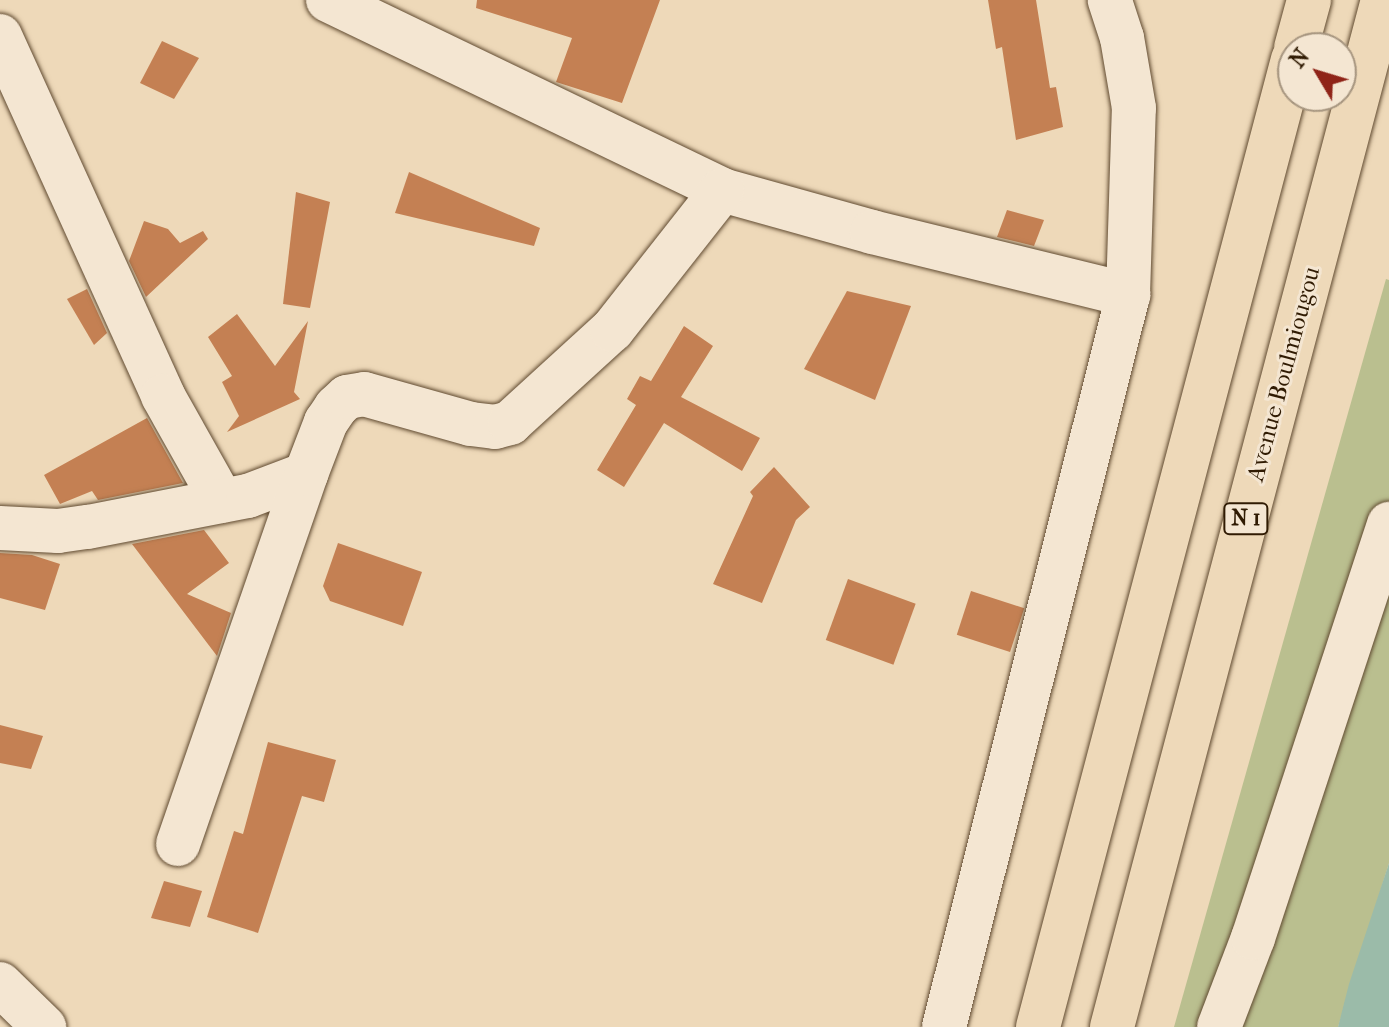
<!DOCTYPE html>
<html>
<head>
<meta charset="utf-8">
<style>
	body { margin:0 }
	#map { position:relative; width:1389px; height:1027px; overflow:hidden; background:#eed9b9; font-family:"IM FELL French Canon",serif }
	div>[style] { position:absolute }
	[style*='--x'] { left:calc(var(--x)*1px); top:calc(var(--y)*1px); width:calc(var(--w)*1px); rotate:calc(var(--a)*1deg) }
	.green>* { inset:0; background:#babf8f }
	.water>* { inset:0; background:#9bbba9 }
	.building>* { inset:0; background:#c48053; transform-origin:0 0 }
	.roads { filter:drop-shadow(0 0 2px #604a30) drop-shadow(0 0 2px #604a30) }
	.street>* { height:44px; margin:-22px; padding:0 22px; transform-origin:22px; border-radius:22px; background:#f4e6d2 }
	.highway>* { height:44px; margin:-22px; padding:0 22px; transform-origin:22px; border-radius:22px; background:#eed9b9 }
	span { translate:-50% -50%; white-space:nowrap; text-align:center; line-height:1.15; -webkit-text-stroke:6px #f4e6d2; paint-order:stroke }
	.shield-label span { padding:2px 6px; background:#f4e6d2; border:2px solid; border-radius:6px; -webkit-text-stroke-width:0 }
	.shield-label { font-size:22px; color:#301b03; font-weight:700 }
	.street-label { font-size:24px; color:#301b03 }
	.north { position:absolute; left:1277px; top:32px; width:80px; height:80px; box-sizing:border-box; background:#f4e6d2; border:2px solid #a6957f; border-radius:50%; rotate:308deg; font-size:22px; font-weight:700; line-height:32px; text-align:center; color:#301b03 }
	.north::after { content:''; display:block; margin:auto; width:28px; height:36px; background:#8f2418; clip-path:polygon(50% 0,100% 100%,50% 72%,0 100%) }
</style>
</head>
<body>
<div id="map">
	<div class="green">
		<i style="clip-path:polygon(1386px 279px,1389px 280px,1389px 863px,1338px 1027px,1174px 1027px)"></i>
	</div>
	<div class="water">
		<i style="clip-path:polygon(1389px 863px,1389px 1027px,1338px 1027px,1349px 984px)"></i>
	</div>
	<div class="building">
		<i style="clip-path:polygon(477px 0,660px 0,622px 103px,556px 82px,572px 38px,476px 8px)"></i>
		<i style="clip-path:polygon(988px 0,1036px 0,1050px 88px,1056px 87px,1063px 127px,1016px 140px,1002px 47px,996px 49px)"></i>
		<i style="clip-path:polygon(162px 41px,199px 58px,174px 99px,140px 83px)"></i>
		<i style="clip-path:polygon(409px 172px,540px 228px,534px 246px,395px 213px)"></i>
		<i style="clip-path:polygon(296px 192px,330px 202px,310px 308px,283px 304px)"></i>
		<i style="clip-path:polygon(1007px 210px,1044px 220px,1034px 246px,997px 237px)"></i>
		<i style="clip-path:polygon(144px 221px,168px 229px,180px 243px,203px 231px,208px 239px,146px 297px,129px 261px)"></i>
		<i style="clip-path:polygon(87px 289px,107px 333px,94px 345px,67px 299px)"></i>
		<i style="clip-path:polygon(847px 291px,911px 306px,875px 400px,804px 369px)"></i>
		<i style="clip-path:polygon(237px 314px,275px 366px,308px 321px,294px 392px,300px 399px,227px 432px,239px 416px,222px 382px,232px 376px,208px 337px)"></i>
		<i style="clip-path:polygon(684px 326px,713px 346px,681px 397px,760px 438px,742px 471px,664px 423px,624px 487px,597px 470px,636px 405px,627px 399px,640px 376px,651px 381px)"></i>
		<i style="clip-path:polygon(147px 418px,183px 483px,98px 500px,92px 491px,60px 504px,44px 475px)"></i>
		<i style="clip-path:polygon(774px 467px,810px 507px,796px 520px,762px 603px,713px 584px,753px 496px,750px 492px)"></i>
		<i style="clip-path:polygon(204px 530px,229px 563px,187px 594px,231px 613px,217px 656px,132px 544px)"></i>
		<i style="clip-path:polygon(338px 543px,422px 572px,403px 626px,330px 601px,323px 586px)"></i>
		<i style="clip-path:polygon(0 553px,32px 555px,60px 564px,45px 610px,0 598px)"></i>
		<i style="left:848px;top:579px;width:72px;height:65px;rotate:20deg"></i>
		<i style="left:971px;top:591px;width:56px;height:46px;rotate:18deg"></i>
		<i style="clip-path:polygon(0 725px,43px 736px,31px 769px,0 763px)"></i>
		<i style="clip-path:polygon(268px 742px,336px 760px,324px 802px,302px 796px,258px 933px,207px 917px,234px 831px,243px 834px)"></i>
		<i style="clip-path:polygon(164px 881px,202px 891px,190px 927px,151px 918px)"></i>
	</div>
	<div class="roads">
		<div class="street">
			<i style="--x:328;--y:0;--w:437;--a:25.7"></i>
			<i style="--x:722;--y:190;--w:156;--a:15.6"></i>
			<i style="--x:872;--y:232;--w:264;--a:13.8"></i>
			<i style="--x:0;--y:36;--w:395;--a:65.6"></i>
			<i style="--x:163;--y:396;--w:120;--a:60.7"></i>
			<i style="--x:0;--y:528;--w:58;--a:3"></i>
			<i style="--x:58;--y:531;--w:30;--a:-8"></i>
			<i style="--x:88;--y:527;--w:163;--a:-11"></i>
			<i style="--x:248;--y:496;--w:62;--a:-20.8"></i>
			<i style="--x:178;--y:844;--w:392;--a:-70.9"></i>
			<i style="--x:306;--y:474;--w:56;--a:-69"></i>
			<i style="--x:326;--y:422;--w:18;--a:-56"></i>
			<i style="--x:336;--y:407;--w:15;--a:-42"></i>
			<i style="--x:347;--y:397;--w:17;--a:-10"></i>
			<i style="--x:364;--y:394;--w:111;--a:15.7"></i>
			<i style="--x:471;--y:424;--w:24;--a:7"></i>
			<i style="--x:495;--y:427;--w:16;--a:-15"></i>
			<i style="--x:510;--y:423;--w:138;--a:-42.4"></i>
			<i style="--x:612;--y:330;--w:178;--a:-51.8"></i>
			<i style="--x:0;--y:984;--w:62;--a:44.3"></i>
			<i style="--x:944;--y:1027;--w:755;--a:-75.89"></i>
			<i style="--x:1128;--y:295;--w:187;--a:-88.2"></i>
			<i style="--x:1134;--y:108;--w:71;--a:-99.7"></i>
			<i style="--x:1122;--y:38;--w:40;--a:-108"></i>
			<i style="--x:1219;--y:1027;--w:95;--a:-69.1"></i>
			<i style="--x:1253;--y:938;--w:436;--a:-71.8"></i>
		</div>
		<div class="highway">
			<i style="--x:1296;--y:48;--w:50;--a:-74.8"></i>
			<i style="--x:1038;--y:1027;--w:1001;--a:-75.24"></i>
			<i style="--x:1112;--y:1027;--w:1062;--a:-75.22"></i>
		</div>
	</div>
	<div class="shield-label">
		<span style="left:1246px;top:519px">N 1</span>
	</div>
	<div class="street-label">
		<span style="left:1284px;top:374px;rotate:-75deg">Avenue Boulmiougou</span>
	</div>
	<div class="north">N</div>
</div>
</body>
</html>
